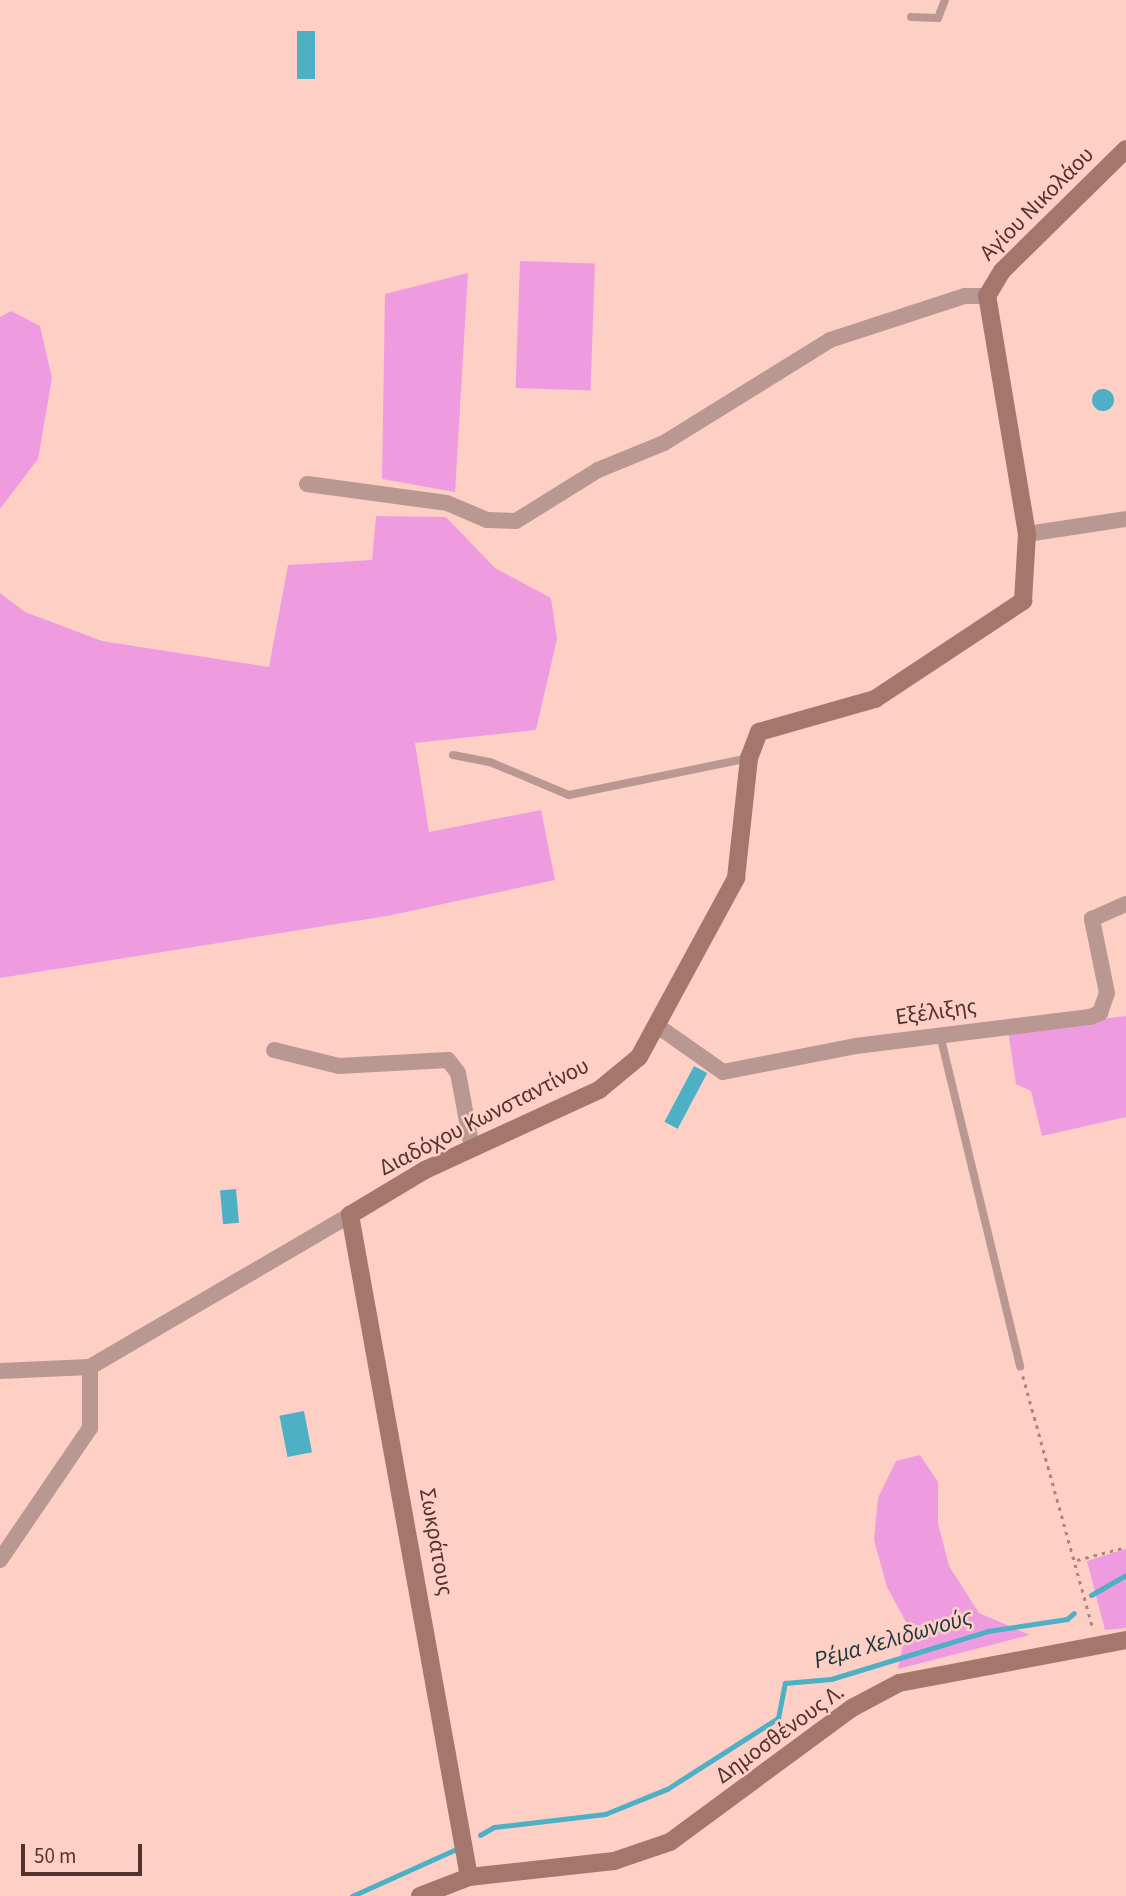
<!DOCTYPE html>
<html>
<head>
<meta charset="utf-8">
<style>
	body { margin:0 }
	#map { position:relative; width:1126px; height:1896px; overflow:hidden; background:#fdcfc5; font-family:"Source Sans 3",sans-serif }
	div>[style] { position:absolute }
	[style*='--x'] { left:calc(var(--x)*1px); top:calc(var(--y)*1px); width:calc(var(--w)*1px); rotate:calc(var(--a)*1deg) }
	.green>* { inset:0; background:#ef9be0; transform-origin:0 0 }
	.water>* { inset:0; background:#4db0c4; transform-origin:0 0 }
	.round { border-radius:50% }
	.stream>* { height:5px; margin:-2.5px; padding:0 2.5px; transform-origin:2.5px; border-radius:2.5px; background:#4db0c4 }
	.path>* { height:2.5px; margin-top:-1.25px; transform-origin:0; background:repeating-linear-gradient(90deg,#ac867d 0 3.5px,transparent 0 8.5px) }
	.lane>* { height:8px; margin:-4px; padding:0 4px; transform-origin:4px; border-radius:4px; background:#b89890 }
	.street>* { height:16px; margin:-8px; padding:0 8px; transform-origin:8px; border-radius:8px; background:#b89890 }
	.secondary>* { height:18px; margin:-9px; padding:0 9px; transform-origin:9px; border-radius:9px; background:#a5766c }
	span { translate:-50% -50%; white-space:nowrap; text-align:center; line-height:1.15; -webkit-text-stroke:5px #fdcfc5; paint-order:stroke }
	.street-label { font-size:23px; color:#52342d }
	.water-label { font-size:24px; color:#18373d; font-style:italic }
	.scale { position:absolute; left:21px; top:1844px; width:121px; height:32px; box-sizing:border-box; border:4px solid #52342d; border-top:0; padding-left:9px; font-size:21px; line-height:24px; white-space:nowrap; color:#52342d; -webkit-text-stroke:5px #fdcfc5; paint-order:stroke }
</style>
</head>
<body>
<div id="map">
	<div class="green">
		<i style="left:520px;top:261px;width:75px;height:127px;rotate:2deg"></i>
		<i style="clip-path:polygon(468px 273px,455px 492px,382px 479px,385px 294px)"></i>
		<i style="clip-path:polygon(11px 311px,40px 326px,52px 378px,38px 459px,0 509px,0 317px)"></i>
		<i style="clip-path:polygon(376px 516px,446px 517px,495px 568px,551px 598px,557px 639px,536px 730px,415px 743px,429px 832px,541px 810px,555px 880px,387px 916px,0 978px,0 593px,25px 612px,102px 641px,269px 667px,288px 565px,372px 560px)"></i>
		<i style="clip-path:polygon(1126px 1016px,1126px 1117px,1042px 1136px,1031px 1091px,1016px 1084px,1008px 1030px)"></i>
		<i style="clip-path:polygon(920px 1455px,938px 1482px,938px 1523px,949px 1566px,979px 1613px,1030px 1635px,898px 1669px,907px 1624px,887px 1587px,874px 1540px,878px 1498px,896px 1461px)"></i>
		<i style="clip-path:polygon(1126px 1549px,1126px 1628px,1105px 1630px,1087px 1561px)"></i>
	</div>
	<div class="water">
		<i style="left:297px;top:31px;width:18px;height:48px"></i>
		<i class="round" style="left:1092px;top:389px;width:22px;height:22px"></i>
		<i style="left:694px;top:1066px;width:15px;height:63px;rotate:28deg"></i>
		<i style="left:236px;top:1189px;width:34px;height:16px;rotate:85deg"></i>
		<i style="left:304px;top:1411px;width:42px;height:25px;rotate:79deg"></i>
	</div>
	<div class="stream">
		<i style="--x:1091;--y:1595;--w:40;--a:-29.7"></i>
		<i style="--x:480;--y:1835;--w:16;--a:-30"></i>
		<i style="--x:494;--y:1827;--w:112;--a:-6.7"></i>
		<i style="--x:605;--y:1814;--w:67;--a:-22"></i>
		<i style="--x:667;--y:1789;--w:132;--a:-32.6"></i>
		<i style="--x:778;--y:1718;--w:36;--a:-79"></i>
		<i style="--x:785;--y:1683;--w:46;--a:-5"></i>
		<i style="--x:831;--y:1679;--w:164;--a:-17"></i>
		<i style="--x:988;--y:1631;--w:80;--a:-8.6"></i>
		<i style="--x:1067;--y:1619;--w:9;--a:-41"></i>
		<i style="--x:352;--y:1896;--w:112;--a:-24.3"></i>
	</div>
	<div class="path">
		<i style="--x:1023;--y:1376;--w:262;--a:74.5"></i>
		<i style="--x:1077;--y:1560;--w:51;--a:-14.9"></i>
	</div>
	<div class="lane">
		<i style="--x:911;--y:17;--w:27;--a:2"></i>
		<i style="--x:938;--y:18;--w:19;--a:-69"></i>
		<i style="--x:453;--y:755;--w:38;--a:11"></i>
		<i style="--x:490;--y:762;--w:86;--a:22.7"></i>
		<i style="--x:569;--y:795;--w:184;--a:-11.6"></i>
		<i style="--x:940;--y:1035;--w:341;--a:76.4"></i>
	</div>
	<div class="street">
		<i style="--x:307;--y:484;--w:141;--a:7.7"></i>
		<i style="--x:447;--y:503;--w:43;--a:23"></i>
		<i style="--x:487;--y:520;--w:29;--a:2"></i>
		<i style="--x:516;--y:521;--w:97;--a:-31.9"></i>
		<i style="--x:598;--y:470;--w:71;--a:-22.2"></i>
		<i style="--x:664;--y:443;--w:195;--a:-31.8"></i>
		<i style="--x:830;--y:340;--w:142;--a:-18.1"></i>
		<i style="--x:965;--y:296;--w:22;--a:0"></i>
		<i style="--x:1027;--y:534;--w:100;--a:-8.6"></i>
		<i style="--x:659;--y:1027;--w:78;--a:35.1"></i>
		<i style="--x:723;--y:1072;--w:136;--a:-11.1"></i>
		<i style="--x:856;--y:1046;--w:236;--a:-7.1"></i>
		<i style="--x:1090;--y:1017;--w:11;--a:-22"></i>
		<i style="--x:1100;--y:1013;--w:21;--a:-71"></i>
		<i style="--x:1107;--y:993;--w:76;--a:-101.5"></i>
		<i style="--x:1092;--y:919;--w:37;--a:-24"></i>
		<i style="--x:274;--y:1050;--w:67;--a:13.8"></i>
		<i style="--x:339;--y:1066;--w:109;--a:-3.2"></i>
		<i style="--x:448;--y:1060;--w:16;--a:52"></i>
		<i style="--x:458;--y:1073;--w:76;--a:79.4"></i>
		<i style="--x:0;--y:1371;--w:90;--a:-2.5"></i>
		<i style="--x:90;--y:1367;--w:301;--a:-30.3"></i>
		<i style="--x:0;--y:1560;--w:160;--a:-55.7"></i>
		<i style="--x:90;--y:1428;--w:61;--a:-90"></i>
	</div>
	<div class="secondary">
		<i style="--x:469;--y:1877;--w:673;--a:-100.19"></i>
		<i style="--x:350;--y:1215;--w:87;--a:-31"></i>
		<i style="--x:425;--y:1170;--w:192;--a:-24.7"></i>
		<i style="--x:599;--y:1090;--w:52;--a:-39.5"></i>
		<i style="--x:639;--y:1057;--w:204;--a:-61.5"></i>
		<i style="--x:736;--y:878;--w:121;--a:-83.8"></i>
		<i style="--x:749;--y:758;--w:28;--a:-69"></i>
		<i style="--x:759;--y:732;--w:121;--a:-15.9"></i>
		<i style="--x:875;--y:699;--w:178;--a:-33.5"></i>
		<i style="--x:1023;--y:601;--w:67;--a:-86.6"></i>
		<i style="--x:1027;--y:534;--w:241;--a:-99.5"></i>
		<i style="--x:987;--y:296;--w:29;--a:-59"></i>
		<i style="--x:1002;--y:271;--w:174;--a:-44.5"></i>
		<i style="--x:420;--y:1896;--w:53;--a:-21.2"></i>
		<i style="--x:469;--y:1877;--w:146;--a:-6.3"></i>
		<i style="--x:614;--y:1861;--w:59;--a:-18.7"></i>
		<i style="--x:670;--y:1842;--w:226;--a:-36.4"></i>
		<i style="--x:852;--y:1708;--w:53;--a:-28"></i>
		<i style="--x:899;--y:1683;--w:231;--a:-10.7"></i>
	</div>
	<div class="street-label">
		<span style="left:1037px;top:204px;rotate:-45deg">Αγίου Νικολάου</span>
		<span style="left:936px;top:1012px;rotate:-8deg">Εξέλιξης</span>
		<span style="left:484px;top:1117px;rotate:-27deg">Διαδόχου Κωνσταντίνου</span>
		<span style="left:436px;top:1542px;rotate:80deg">Σωκράτους</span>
		<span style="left:780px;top:1734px;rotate:-36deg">Δημοσθένους Λ.</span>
	</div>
	<div class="water-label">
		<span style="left:893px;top:1639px;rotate:-16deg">Ρέμα Χελιδωνούς</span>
	</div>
	<div class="scale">50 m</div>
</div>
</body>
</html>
